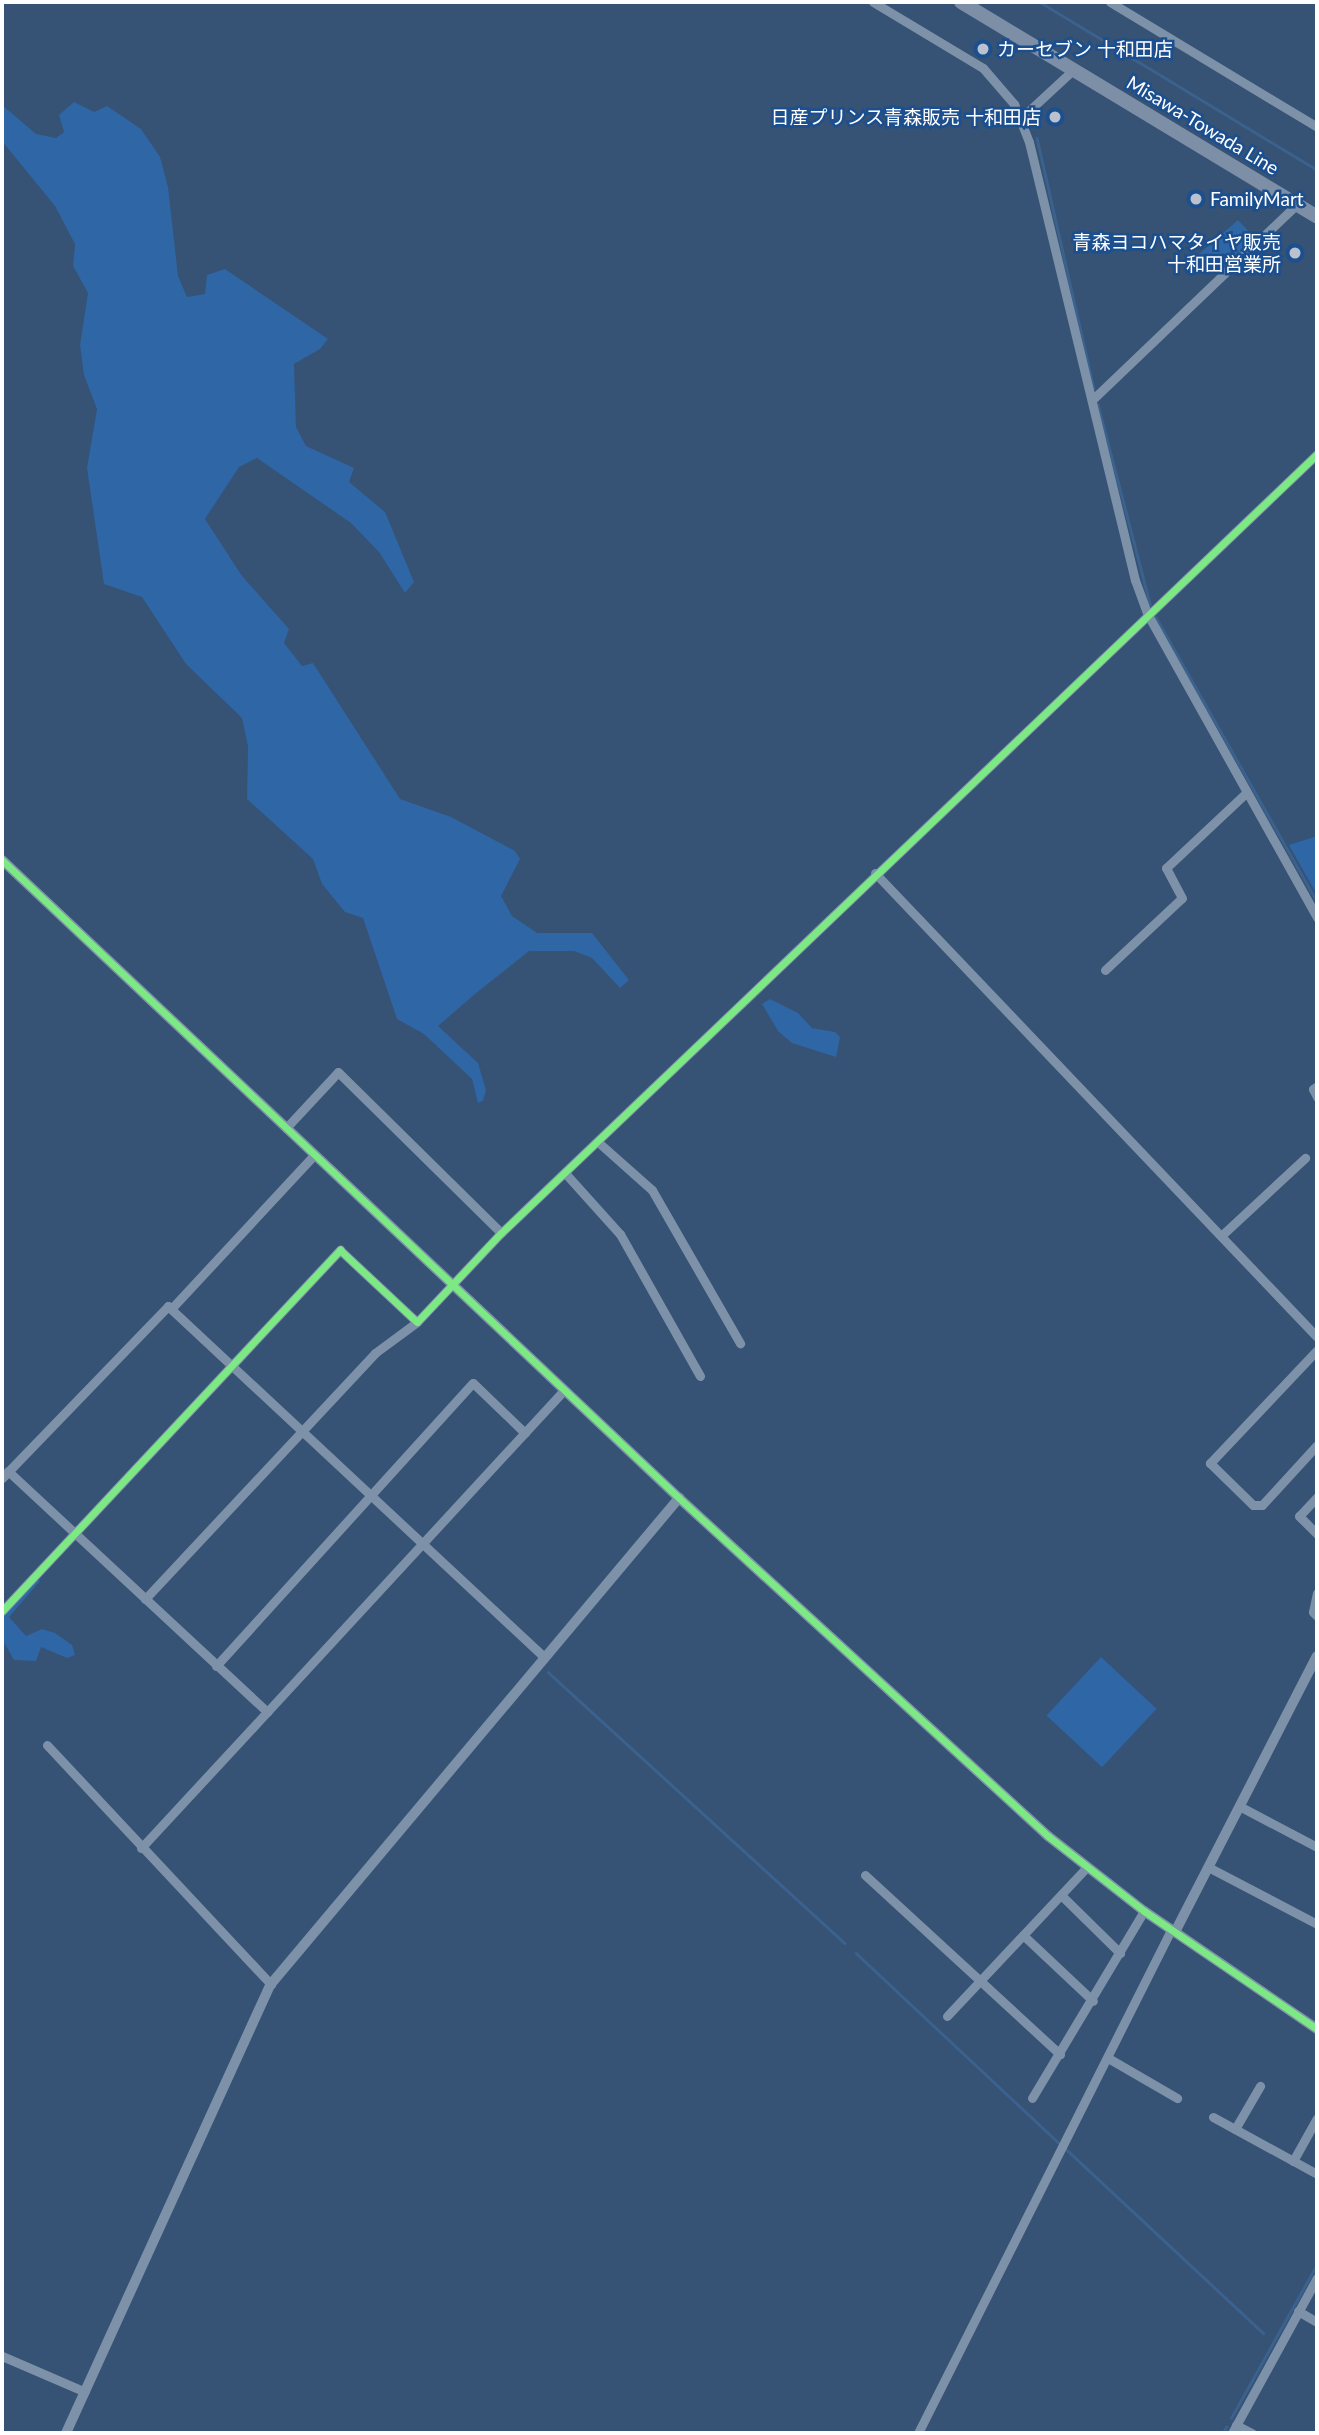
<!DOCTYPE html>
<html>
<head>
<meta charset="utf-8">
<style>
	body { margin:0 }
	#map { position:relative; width:1319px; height:2435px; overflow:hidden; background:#365274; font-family:Lato,"Noto Sans JP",sans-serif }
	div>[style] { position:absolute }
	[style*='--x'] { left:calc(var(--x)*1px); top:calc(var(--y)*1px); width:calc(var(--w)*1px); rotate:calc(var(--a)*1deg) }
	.green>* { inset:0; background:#2f66a5; transform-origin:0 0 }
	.stream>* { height:2.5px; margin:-1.25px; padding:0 1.25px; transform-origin:1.25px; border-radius:1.25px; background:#3b618d }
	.minor>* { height:9px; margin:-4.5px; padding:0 4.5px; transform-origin:4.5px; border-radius:4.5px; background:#7d92a8 }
	.tertiary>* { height:10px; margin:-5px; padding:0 5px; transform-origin:5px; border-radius:5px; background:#7d92a8 }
	.primary>* { height:14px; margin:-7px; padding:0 7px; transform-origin:7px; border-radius:7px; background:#7d8ea7 }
	.cycleway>* { height:7px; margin:-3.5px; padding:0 3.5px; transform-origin:3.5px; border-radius:3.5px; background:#7ce984 }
	.dots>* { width:19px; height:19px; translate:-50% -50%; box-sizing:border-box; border:4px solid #1b4f8f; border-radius:50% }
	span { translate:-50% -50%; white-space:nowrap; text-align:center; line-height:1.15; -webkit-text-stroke:5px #1b4f8f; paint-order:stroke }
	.poi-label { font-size:19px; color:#fff }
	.left { translate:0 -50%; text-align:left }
	.right { translate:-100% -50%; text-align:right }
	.street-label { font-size:19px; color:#fff }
	.frame { position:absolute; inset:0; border:4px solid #fff; pointer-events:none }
</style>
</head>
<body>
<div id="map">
	<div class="green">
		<i style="clip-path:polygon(74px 102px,94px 112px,107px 106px,141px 129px,160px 157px,168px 187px,178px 276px,187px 297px,205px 294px,207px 275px,225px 269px,328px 339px,320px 349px,294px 364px,296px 427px,306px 446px,354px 468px,349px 482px,385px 512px,414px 582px,405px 593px,379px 552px,351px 523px,257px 458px,239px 467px,205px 519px,242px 576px,289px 629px,284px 643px,302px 666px,313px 663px,400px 799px,451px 817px,515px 851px,520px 859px,501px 896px,512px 916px,537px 933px,592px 933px,629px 980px,620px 988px,592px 958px,574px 951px,529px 951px,475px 994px,438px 1026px,478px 1063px,486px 1090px,483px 1101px,478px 1103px,472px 1079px,424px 1034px,397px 1019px,363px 918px,345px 912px,322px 884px,313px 859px,247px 799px,248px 746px,242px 718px,186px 664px,142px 597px,104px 584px,87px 468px,97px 409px,84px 375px,80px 345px,88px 293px,73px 266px,75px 244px,55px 206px,2px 141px,2px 105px,36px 134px,56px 138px,64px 132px,59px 115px)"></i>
		<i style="clip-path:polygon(1238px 220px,1256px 239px,1220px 272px,1215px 271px,1199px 254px)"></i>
		<i style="clip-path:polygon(1317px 836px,1317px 895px,1289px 845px)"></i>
		<i style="clip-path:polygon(770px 999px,798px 1013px,812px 1028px,835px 1032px,840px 1037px,836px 1057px,792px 1043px,778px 1031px,762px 1004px)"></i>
		<i style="clip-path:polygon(37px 1579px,40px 1581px,9px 1617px,26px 1636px,42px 1629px,55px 1633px,72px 1645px,75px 1655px,67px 1658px,41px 1647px,36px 1661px,14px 1660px,2px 1639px,2px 1617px)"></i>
		<i style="left:1101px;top:1657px;width:76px;height:80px;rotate:43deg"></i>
	</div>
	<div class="stream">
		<i style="--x:1040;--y:2;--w:324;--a:31.2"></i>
		<i style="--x:1037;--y:138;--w:257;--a:77.2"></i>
		<i style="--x:1098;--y:404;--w:207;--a:75.4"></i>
		<i style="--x:1156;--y:617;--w:326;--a:60.5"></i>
		<i style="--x:548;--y:1672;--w:402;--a:42.4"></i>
		<i style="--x:856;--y:1953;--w:277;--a:43.1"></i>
		<i style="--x:1066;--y:2149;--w:270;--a:43"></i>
		<i style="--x:1231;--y:2418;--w:176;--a:-60.8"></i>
		<i style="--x:1223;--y:2433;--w:7;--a:-63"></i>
	</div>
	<div class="minor">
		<i style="--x:873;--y:2;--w:128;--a:31"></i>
		<i style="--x:983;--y:68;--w:48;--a:49.3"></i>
		<i style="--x:1014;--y:104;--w:41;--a:68.5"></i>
		<i style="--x:1029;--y:142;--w:451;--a:76.4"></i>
		<i style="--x:1135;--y:580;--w:37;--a:70"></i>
		<i style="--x:1148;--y:615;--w:347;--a:60.8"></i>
		<i style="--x:1110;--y:2;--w:242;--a:31.1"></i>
		<i style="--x:1020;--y:119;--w:74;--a:-42.8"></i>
		<i style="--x:1092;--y:400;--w:282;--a:-43.7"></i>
		<i style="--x:875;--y:873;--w:641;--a:46.39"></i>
		<i style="--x:1105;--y:970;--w:105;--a:-43.1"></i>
		<i style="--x:1182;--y:898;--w:34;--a:-118"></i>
		<i style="--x:1166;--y:868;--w:110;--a:-43.2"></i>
		<i style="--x:1317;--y:1086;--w:5;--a:143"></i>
		<i style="--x:1313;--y:1089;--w:9;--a:63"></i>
		<i style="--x:286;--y:1128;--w:76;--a:-47.1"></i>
		<i style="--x:338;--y:1072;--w:229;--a:44.6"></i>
		<i style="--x:598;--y:1142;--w:72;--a:41.6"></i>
		<i style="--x:652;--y:1190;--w:177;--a:60.1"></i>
		<i style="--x:565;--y:1173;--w:82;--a:48"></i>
		<i style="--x:620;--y:1234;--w:163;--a:60.6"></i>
		<i style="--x:1221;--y:1236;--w:115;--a:-42.9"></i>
		<i style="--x:171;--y:1309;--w:510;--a:43.01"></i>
		<i style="--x:1317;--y:1350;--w:156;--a:133.4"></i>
		<i style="--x:1210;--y:1463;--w:60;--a:44.3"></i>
		<i style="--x:1253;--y:1505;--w:9;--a:0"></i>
		<i style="--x:1262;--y:1505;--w:81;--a:-47.5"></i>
		<i style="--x:8;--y:1471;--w:354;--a:42.9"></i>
		<i style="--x:267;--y:1712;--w:438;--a:-47.3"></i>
		<i style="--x:2;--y:1478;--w:239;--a:-46"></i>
		<i style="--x:168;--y:1306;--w:4;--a:45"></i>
		<i style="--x:171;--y:1309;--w:210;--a:-47.1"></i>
		<i style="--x:1317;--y:1497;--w:26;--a:133"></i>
		<i style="--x:1299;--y:1516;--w:25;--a:45"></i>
		<i style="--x:1317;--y:1593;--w:19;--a:102"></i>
		<i style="--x:1313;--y:1612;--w:6;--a:45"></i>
		<i style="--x:145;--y:1599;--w:337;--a:-46.9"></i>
		<i style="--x:375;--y:1353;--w:52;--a:-36.4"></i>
		<i style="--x:2;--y:1611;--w:495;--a:-46.9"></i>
		<i style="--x:340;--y:1250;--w:105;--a:43.1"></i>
		<i style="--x:417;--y:1322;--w:122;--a:-46.7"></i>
		<i style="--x:501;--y:1233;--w:1128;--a:-43.67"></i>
		<i style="--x:216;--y:1666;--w:382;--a:-47.8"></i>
		<i style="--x:473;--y:1383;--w:72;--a:43.9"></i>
		<i style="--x:47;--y:1745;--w:328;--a:46.9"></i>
		<i style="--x:1241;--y:1807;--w:86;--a:27.8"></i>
		<i style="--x:141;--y:1848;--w:185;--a:-47.2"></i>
		<i style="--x:1210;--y:1868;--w:121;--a:27.6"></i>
		<i style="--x:865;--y:1875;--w:265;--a:42.6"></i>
		<i style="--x:1061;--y:1895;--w:83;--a:44.5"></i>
		<i style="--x:1023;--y:1935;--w:96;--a:43.3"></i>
		<i style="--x:947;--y:2016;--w:203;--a:-46.8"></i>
		<i style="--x:1108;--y:2058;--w:80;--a:30.1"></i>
		<i style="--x:1032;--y:2098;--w:218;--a:-59.1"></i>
		<i style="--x:1213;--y:2117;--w:119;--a:28.7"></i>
		<i style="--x:1235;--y:2129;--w:50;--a:-59.8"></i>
		<i style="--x:1293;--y:2161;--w:49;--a:-60.8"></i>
		<i style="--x:1298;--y:2311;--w:22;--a:30"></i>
		<i style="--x:2;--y:2356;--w:90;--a:23.4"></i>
		<i style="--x:1236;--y:2425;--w:18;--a:27"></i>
		<i style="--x:918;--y:2433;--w:563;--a:-63.3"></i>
		<i style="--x:1232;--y:2433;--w:177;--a:-61.3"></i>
	</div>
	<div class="tertiary">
		<i style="--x:2;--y:860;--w:930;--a:43.3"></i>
		<i style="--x:679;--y:1498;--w:500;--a:42.49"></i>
		<i style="--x:1048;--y:1836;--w:122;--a:38"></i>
		<i style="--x:1144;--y:1911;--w:209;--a:34.3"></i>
		<i style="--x:1175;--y:1932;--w:310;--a:-62.8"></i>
		<i style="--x:66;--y:2433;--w:494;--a:-65.5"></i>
		<i style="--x:271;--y:1984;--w:635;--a:-49.99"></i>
	</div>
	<div class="primary">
		<i style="--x:961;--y:2;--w:416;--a:31.1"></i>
	</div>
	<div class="cycleway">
		<i style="--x:2;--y:860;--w:930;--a:43.3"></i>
		<i style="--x:679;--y:1498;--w:500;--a:42.49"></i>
		<i style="--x:1048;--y:1836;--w:122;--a:38"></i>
		<i style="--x:1144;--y:1911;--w:209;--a:34.3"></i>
		<i style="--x:2;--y:1611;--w:495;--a:-46.9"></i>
		<i style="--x:340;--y:1250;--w:105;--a:43.1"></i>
		<i style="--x:417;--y:1322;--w:122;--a:-46.7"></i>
		<i style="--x:501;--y:1233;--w:1128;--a:-43.67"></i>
	</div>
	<div class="dots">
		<i style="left:983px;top:49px;background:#b9c2ce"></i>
		<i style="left:1055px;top:117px;background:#b9c2ce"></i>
		<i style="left:1196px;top:199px;background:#b9c2ce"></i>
		<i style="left:1295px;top:253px;background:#b9c2ce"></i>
	</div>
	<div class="poi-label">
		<span class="left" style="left:997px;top:49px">カーセブン 十和田店</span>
		<span class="right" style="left:1041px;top:117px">日産プリンス青森販売 十和田店</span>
		<span class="left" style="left:1210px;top:199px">FamilyMart</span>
		<span class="right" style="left:1281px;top:253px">青森ヨコハマタイヤ販売<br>十和田営業所</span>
	</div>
	<div class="street-label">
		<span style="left:1203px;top:125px;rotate:31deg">Misawa-Towada Line</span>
	</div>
	<div class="frame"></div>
</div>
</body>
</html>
